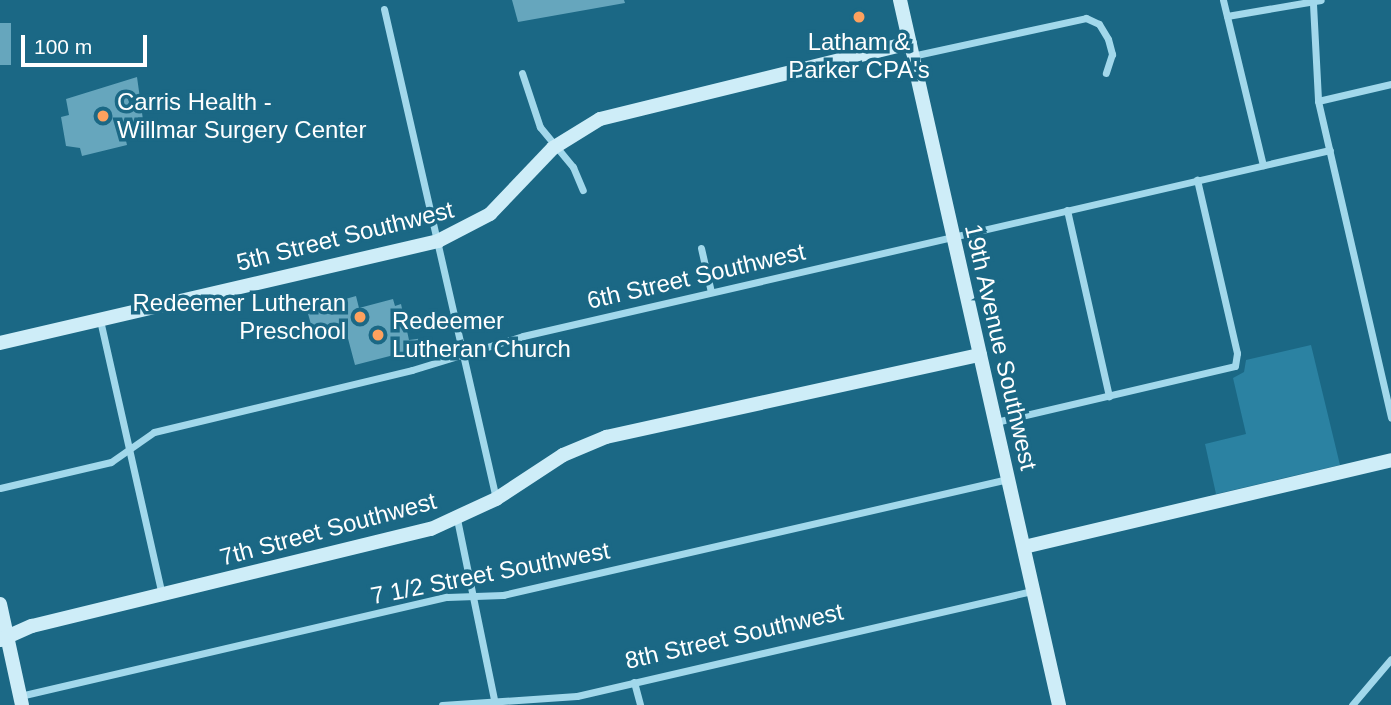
<!DOCTYPE html>
<html>
<head>
<meta charset="utf-8">
<style>
	body { margin:0 }
	#map { position:relative; width:1391px; height:705px; overflow:hidden; background:#1b6885; font-family:Arial,sans-serif }
	div>[style] { position:absolute }
	[style*='--x'] { left:calc(var(--x)*1px); top:calc(var(--y)*1px); width:calc(var(--w)*1px); rotate:calc(var(--a)*1deg) }
	.green>* { inset:0; background:#2b82a2 }
	.building>* { inset:0; background:#66a6bd; transform-origin:0 0 }
	.street>* { height:7px; margin:-3.5px; padding:0 3.5px; transform-origin:3.5px; border-radius:3.5px; background:#a2d8eb }
	.secondary>* { height:14px; margin:-7px; padding:0 7px; transform-origin:7px; border-radius:7px; background:#ceedf8 }
	.dots>* { width:19px; height:19px; translate:-50% -50%; box-sizing:border-box; border:4px solid #1b6885; border-radius:50% }
	span { translate:-50% -50%; white-space:nowrap; text-align:center; line-height:1.15; -webkit-text-stroke:7px #1b6885; paint-order:stroke }
	.poi-label { font-size:24px; color:#fff }
	.left { translate:0 -50%; text-align:left }
	.right { translate:-100% -50%; text-align:right }
	.street-label { font-size:24px; color:#fff }
	.scale { position:absolute; left:21px; top:35px; width:126px; height:32px; box-sizing:border-box; border:4px solid #fff; border-top:0; padding-left:9px; font-size:21px; line-height:24px; white-space:nowrap; color:#fff; -webkit-text-stroke:5px #1b6885; paint-order:stroke }
</style>
</head>
<body>
<div id="map">
	<div class="green">
		<i style="clip-path:polygon(1311px 345px,1340px 465px,1216px 494px,1205px 444px,1246px 434px,1233px 378px,1244px 372px,1246px 360px)"></i>
	</div>
	<div class="building">
		<i style="clip-path:polygon(512px 0,624px 0,625px 3px,518px 22px)"></i>
		<i style="left:11px;top:23px;width:42px;height:11px;rotate:90deg"></i>
		<i style="clip-path:polygon(137px 77px,144px 127px,124px 132px,127px 145px,82px 156px,80px 148px,66px 146px,61px 117px,69px 115px,66px 99px)"></i>
		<i style="clip-path:polygon(356px 296px,359px 308px,393px 299px,395px 306px,401px 304px,409px 340px,424px 338px,425px 347px,355px 365px,346px 331px,315px 339px,307px 310px)"></i>
	</div>
	<div class="street">
		<i style="--x:1223;--y:0;--w:170;--a:76.4"></i>
		<i style="--x:1313;--y:4;--w:97;--a:87"></i>
		<i style="--x:1318;--y:101;--w:325;--a:77"></i>
		<i style="--x:384;--y:9;--w:503;--a:77.12"></i>
		<i style="--x:1227;--y:16;--w:95;--a:-9.7"></i>
		<i style="--x:912;--y:56;--w:178;--a:-12.3"></i>
		<i style="--x:1086;--y:18;--w:14;--a:25"></i>
		<i style="--x:1099;--y:24;--w:17;--a:59"></i>
		<i style="--x:1108;--y:39;--w:16;--a:75"></i>
		<i style="--x:1112;--y:54;--w:20;--a:108"></i>
		<i style="--x:522;--y:73;--w:57;--a:71.6"></i>
		<i style="--x:540;--y:127;--w:52;--a:50.5"></i>
		<i style="--x:573;--y:167;--w:25;--a:67"></i>
		<i style="--x:1318;--y:101;--w:75;--a:-13.1"></i>
		<i style="--x:1067;--y:210;--w:191;--a:77.3"></i>
		<i style="--x:701;--y:248;--w:45;--a:77.2"></i>
		<i style="--x:100;--y:320;--w:282;--a:77.3"></i>
		<i style="--x:996;--y:422;--w:245;--a:-13.2"></i>
		<i style="--x:1235;--y:366;--w:13;--a:-81"></i>
		<i style="--x:1237;--y:353;--w:178;--a:-103"></i>
		<i style="--x:0;--y:488;--w:114;--a:-13.2"></i>
		<i style="--x:111;--y:462;--w:52;--a:-34.9"></i>
		<i style="--x:154;--y:432;--w:265;--a:-13.5"></i>
		<i style="--x:412;--y:370;--w:116;--a:-17"></i>
		<i style="--x:523;--y:336;--w:828;--a:-12.98"></i>
		<i style="--x:457;--y:519;--w:184;--a:78.4"></i>
		<i style="--x:634;--y:682;--w:24;--a:75"></i>
		<i style="--x:20;--y:696;--w:438;--a:-13.1"></i>
		<i style="--x:447;--y:597;--w:56;--a:-2"></i>
		<i style="--x:503;--y:595;--w:518;--a:-12.94"></i>
		<i style="--x:442;--y:705;--w:135;--a:-3.8"></i>
		<i style="--x:577;--y:696;--w:468;--a:-13"></i>
		<i style="--x:1352;--y:705;--w:60;--a:-49.7"></i>
	</div>
	<div class="secondary">
		<i style="--x:900;--y:0;--w:723;--a:77.29"></i>
		<i style="--x:0;--y:343;--w:450;--a:-13.1"></i>
		<i style="--x:438;--y:241;--w:59;--a:-27.4"></i>
		<i style="--x:490;--y:214;--w:91;--a:-46.3"></i>
		<i style="--x:553;--y:148;--w:55;--a:-31.7"></i>
		<i style="--x:600;--y:119;--w:319;--a:-13.8"></i>
		<i style="--x:1024;--y:547;--w:377;--a:-13.3"></i>
		<i style="--x:0;--y:604;--w:103;--a:77.7"></i>
		<i style="--x:0;--y:640;--w:35;--a:-24"></i>
		<i style="--x:32;--y:626;--w:411;--a:-13.7"></i>
		<i style="--x:431;--y:529;--w:72;--a:-24.8"></i>
		<i style="--x:496;--y:499;--w:80;--a:-33.3"></i>
		<i style="--x:563;--y:455;--w:47;--a:-22.7"></i>
		<i style="--x:606;--y:437;--w:383;--a:-12.4"></i>
	</div>
	<div class="dots">
		<i style="left:859px;top:17px;background:#fda15e"></i>
		<i style="left:103px;top:116px;background:#fda15e"></i>
		<i style="left:360px;top:317px;background:#fda15e"></i>
		<i style="left:378px;top:335px;background:#fda15e"></i>
	</div>
	<div class="poi-label">
		<span style="left:859px;top:56px">Latham &amp;<br>Parker CPA's</span>
		<span class="left" style="left:117px;top:116px">Carris Health -<br>Willmar Surgery Center</span>
		<span class="right" style="left:346px;top:317px">Redeemer Lutheran<br>Preschool</span>
		<span class="left" style="left:392px;top:335px">Redeemer<br>Lutheran Church</span>
	</div>
	<div class="street-label">
		<span style="left:345px;top:236px;rotate:-14deg">5th Street Southwest</span>
		<span style="left:696px;top:276px;rotate:-13deg">6th Street Southwest</span>
		<span style="left:1001px;top:347px;rotate:77deg">19th Avenue Southwest</span>
		<span style="left:328px;top:529px;rotate:-15deg">7th Street Southwest</span>
		<span style="left:490px;top:573px;rotate:-11deg">7 1/2 Street Southwest</span>
		<span style="left:734px;top:636px;rotate:-13deg">8th Street Southwest</span>
	</div>
	<div class="scale">100 m</div>
</div>
</body>
</html>
